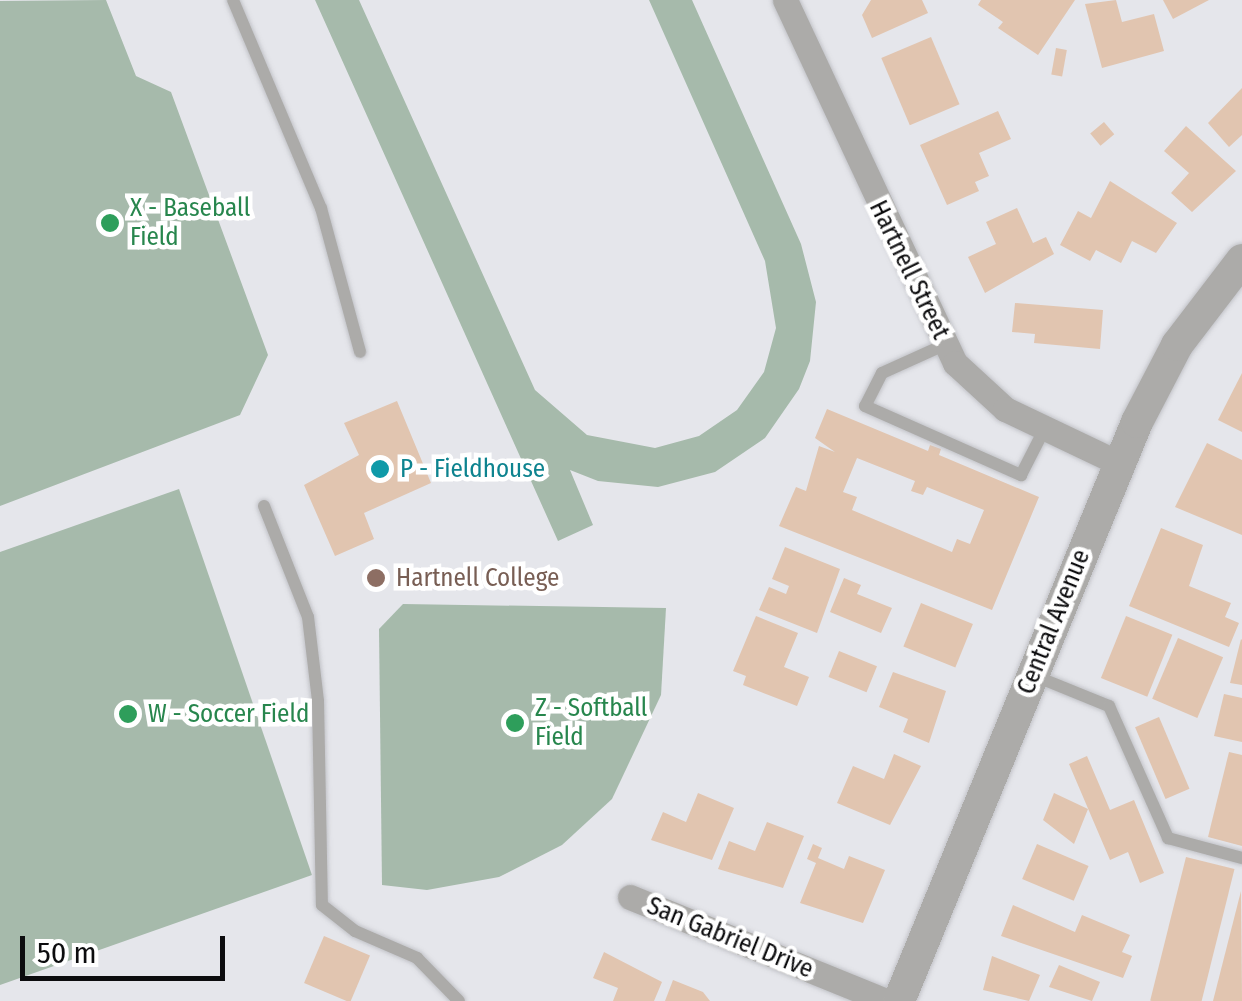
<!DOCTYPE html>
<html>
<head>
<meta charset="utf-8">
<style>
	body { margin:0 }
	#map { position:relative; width:1242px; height:1001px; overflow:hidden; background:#e5e6eb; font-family:"Fira Sans Condensed",sans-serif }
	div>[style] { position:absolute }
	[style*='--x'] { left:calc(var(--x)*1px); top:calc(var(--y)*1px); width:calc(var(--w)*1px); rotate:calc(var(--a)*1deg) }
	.green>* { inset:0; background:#a6baab }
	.building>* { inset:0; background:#e1c5b0; transform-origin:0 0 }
	.roads { filter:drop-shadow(0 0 2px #c2c3c8) drop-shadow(0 0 2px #c2c3c8) }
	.service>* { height:12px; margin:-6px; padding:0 6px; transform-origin:6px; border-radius:6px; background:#acaba9 }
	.minor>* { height:25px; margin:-12.5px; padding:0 12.5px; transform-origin:12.5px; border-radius:12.5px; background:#acaba9 }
	.tertiary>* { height:32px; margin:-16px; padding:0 16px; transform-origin:16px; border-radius:16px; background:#acaba9 }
	.dots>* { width:28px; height:28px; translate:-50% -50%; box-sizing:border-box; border:5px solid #fff; border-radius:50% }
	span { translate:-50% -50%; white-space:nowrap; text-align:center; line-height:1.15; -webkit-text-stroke:9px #fff; paint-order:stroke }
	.leisure-label { font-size:25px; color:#27864d }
	.left { translate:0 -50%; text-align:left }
	.street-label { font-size:25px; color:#0c0c0e }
	.culture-label { font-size:25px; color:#0d838f }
	.education-label { font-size:25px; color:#785e54 }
	.scale { position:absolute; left:20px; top:936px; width:205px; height:45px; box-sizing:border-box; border:5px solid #0c0c0e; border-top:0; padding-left:12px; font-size:30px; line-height:35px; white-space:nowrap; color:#0c0c0e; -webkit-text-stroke:8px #fff; paint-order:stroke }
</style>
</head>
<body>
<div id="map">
	<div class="green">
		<i style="clip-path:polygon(106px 0,136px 76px,171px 92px,268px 355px,240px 415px,0 506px,0 1px)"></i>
		<i style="clip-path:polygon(315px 0,359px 0,535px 390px,587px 435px,655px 448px,699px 436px,737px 410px,764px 372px,776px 328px,765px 261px,649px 0,692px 0,801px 244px,816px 302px,810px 361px,799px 389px,765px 438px,715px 472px,658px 487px,598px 481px,570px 470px,593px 525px,558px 541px)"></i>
		<i style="clip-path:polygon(179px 489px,312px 875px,0 985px,0 552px)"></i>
		<i style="clip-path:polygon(403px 604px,666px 608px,661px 695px,612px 799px,562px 845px,499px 877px,427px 890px,382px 885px,379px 629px)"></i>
	</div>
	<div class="building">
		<i style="clip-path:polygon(871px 0,922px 0,928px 13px,872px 38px,862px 15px)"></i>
		<i style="clip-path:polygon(981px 0,1075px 0,1038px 55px,998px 28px,1003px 22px,978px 5px)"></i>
		<i style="clip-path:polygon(1116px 0,1122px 22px,1154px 14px,1164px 51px,1102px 68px,1085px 4px)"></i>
		<i style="clip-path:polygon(1163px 0,1209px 0,1173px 19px)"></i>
		<i style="left:931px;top:37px;width:73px;height:54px;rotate:67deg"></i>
		<i style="left:1056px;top:48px;width:11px;height:27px;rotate:10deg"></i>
		<i style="clip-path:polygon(1242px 88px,1242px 135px,1229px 147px,1208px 123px)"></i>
		<i style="clip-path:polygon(998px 111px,1011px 139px,979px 153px,989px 176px,975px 182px,979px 191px,947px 205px,920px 145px)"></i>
		<i style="left:1104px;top:122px;width:16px;height:18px;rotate:50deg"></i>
		<i style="clip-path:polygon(1186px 126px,1236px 171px,1192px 212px,1171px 193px,1189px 173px,1164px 151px)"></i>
		<i style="clip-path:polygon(1110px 181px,1177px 223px,1156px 253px,1132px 241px,1121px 263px,1096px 250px,1090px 261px,1060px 245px,1078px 211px,1091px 218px)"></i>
		<i style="clip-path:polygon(1017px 208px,1033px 243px,1046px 237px,1054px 254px,985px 293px,968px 257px,996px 244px,986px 222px)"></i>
		<i style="clip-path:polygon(1015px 303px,1103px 310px,1100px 349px,1034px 343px,1035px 334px,1012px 332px)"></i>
		<i style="clip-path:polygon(1242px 373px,1242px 432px,1218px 420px)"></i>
		<i style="clip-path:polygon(397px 401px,431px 483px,364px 513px,374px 539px,335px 556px,304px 485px,359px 455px,344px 423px)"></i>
		<i style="clip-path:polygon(evenodd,827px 409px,928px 451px,930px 445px,941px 449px,939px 455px,1039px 497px,992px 610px,779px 526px,796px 487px,806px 491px,819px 446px,835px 452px,815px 438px,827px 409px,857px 458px,915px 481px,911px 491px,923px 495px,927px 487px,984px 510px,970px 544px,957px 539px,952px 552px,852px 510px,857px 497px,843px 492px,857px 458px)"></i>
		<i style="clip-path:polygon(1207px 443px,1242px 460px,1242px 535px,1175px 507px)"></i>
		<i style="clip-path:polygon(1161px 528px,1203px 545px,1189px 586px,1231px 603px,1225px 617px,1239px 623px,1229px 647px,1129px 606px)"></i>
		<i style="clip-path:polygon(785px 547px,840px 569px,817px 633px,759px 610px,769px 587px,786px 594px,789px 586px,772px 579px)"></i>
		<i style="clip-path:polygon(844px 578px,861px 585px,857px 594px,892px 608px,881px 633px,830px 612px)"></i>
		<i style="left:921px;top:603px;width:56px;height:47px;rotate:22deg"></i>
		<i style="clip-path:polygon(756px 616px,798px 633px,784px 667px,809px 677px,797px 706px,743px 685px,746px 676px,733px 671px)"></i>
		<i style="left:1126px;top:616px;width:50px;height:67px;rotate:22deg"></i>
		<i style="left:1178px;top:638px;width:49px;height:66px;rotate:23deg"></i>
		<i style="clip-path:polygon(1241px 639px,1242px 640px,1242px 685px,1230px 683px)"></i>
		<i style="left:839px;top:651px;width:41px;height:28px;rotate:22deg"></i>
		<i style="clip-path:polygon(893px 672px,946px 691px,929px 743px,903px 732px,908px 719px,879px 707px)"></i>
		<i style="clip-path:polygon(1224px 694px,1242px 698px,1242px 742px,1214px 736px)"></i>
		<i style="left:1159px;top:717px;width:78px;height:26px;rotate:67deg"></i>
		<i style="clip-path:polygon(1229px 752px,1242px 755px,1242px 846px,1208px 837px)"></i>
		<i style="clip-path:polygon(894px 754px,921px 766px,890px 825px,837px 803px,853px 766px,884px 779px)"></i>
		<i style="clip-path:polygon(1087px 756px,1110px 810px,1134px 800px,1164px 873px,1140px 883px,1128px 852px,1110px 860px,1069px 764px)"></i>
		<i style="clip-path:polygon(698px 793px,734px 808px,712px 860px,651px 840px,663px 812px,686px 822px)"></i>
		<i style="clip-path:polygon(1054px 793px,1088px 809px,1074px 844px,1043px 820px)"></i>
		<i style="clip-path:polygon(767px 822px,804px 836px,783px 888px,718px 869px,729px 841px,755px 851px)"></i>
		<i style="clip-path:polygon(813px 844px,822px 848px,818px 858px,844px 869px,849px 856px,885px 870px,863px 923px,800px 903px,816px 863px,807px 859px)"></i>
		<i style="left:1037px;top:844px;width:56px;height:38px;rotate:23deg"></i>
		<i style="left:1186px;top:857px;width:50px;height:148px;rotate:14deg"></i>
		<i style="clip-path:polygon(1241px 891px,1242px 1001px,1213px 1001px)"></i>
		<i style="clip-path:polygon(1013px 905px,1075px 932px,1082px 915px,1130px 935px,1122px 952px,1132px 956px,1123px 978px,1001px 936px)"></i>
		<i style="left:324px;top:936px;width:50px;height:51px;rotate:23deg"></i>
		<i style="clip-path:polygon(604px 952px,662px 982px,654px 1001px,613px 1001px,618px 988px,593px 978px)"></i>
		<i style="clip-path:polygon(992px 956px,1040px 975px,1029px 1001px,983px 990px)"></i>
		<i style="clip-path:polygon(1059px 965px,1100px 982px,1092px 1001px,1049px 987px)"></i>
		<i style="clip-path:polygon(673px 980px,703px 992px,710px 1001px,665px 1001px)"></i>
	</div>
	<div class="roads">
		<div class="service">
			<i style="--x:233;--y:0;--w:226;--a:67.1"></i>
			<i style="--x:321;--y:208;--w:149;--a:74.8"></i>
			<i style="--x:944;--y:345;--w:68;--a:155.7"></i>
			<i style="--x:882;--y:373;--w:37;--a:117"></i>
			<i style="--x:865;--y:406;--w:171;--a:23.9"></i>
			<i style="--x:1021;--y:475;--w:51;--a:-62.9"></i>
			<i style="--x:264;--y:506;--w:119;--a:68.4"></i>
			<i style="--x:308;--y:617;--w:85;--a:83.2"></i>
			<i style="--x:318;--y:701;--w:204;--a:88.9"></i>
			<i style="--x:322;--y:905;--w:42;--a:38.2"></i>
			<i style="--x:355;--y:931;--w:68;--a:23.5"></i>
			<i style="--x:417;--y:958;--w:60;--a:45.7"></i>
			<i style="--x:1035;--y:676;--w:80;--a:22.1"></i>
			<i style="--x:1109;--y:706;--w:145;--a:65.9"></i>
			<i style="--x:1168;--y:838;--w:77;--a:15.1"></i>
		</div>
		<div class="minor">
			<i style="--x:785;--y:0;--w:401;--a:64.9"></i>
			<i style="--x:955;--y:363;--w:68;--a:42.6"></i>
			<i style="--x:1005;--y:409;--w:125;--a:25.5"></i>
			<i style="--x:630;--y:897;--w:276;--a:22.1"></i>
		</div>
		<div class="tertiary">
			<i style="--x:899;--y:1001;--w:626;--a:-67.65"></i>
			<i style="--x:1137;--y:422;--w:87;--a:-62.5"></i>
			<i style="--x:1177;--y:345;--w:107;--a:-52.6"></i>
		</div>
	</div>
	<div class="dots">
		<i style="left:110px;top:223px;background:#2e9e5b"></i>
		<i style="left:380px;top:469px;background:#0f9aa8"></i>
		<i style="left:376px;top:578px;background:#8d6e63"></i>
		<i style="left:128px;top:714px;background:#2e9e5b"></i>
		<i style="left:515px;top:723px;background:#2e9e5b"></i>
	</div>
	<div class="leisure-label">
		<span class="left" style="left:130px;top:223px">X - Baseball<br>Field</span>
		<span class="left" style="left:535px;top:723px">Z - Softball<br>Field</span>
		<span class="left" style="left:148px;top:714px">W - Soccer Field</span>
	</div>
	<div class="street-label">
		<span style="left:909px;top:270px;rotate:64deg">Hartnell Street</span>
		<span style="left:1054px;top:622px;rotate:-68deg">Central Avenue</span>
		<span style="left:730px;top:938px;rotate:22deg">San Gabriel Drive</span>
	</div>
	<div class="culture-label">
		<span class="left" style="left:400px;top:469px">P - Fieldhouse</span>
	</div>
	<div class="education-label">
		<span class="left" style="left:396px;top:578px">Hartnell College</span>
	</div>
	<div class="scale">50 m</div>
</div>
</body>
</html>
